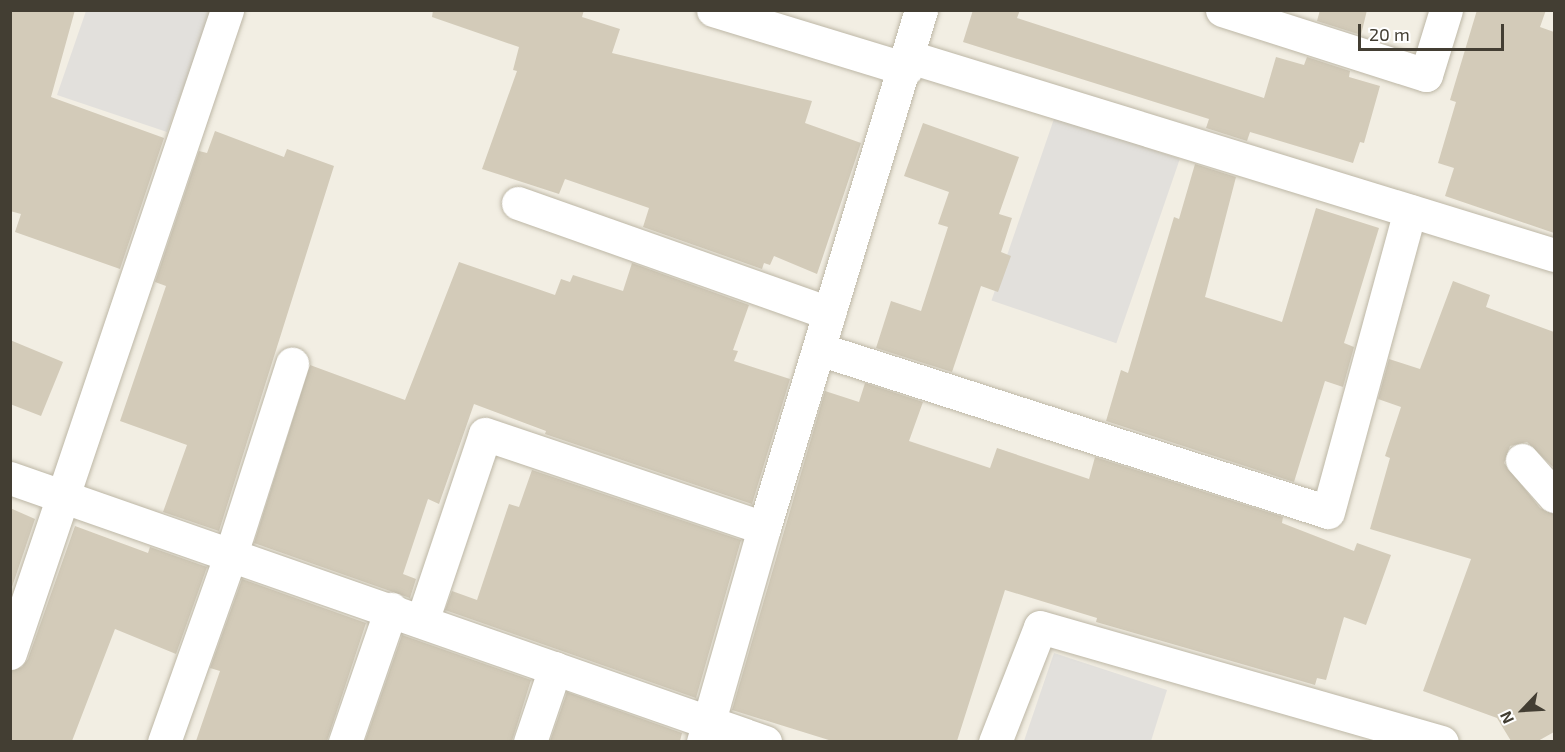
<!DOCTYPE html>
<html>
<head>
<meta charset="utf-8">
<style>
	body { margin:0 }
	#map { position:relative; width:1565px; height:752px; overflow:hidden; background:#f2eee3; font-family:"Exo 2",sans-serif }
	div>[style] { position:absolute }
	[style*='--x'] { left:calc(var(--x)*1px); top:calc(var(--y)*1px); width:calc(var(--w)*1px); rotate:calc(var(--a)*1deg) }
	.parking>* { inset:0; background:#e2e0dc; transform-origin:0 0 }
	.building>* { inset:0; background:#d3cbb9 }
	.roads { filter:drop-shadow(0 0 2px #bdb7a6) drop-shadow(0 0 2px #bdb7a6) }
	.minor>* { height:33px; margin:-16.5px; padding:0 16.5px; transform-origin:16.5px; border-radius:16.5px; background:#fff }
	span { translate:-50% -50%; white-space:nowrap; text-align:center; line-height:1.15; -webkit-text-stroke:6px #fff; paint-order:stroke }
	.frame { position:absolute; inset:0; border:12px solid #433e33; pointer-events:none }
	.north { position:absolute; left:1493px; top:680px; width:60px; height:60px; -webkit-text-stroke:4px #fff; paint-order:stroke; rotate:245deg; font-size:16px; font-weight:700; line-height:24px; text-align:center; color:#433e33 }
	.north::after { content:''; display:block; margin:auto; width:21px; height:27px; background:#433e33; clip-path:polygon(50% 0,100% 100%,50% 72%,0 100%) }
	.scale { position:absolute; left:1358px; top:24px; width:146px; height:27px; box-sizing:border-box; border:3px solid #433e33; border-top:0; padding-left:8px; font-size:18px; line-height:21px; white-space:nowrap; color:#433e33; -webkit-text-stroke:4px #fff; paint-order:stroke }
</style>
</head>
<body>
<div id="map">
	<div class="parking">
		<i style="clip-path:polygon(86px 11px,212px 11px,167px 132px,57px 95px)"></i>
		<i style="left:1055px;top:116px;width:132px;height:195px;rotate:19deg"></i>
		<i style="clip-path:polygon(1054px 653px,1167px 690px,1151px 741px,1024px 741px)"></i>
	</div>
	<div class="building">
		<i style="clip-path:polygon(10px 10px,75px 10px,51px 97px,164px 138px,120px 269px,15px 232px,21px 214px,10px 211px)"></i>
		<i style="clip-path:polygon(433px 10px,584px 10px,582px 17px,620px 29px,612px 53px,812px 101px,805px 123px,861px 143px,817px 274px,774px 256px,770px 265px,764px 263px,762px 269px,643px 227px,649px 208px,565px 179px,559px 194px,482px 169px,517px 71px,513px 70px,519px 47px,432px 17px)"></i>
		<i style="clip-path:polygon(973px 10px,1020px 10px,1017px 18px,1264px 98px,1276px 57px,1304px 65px,1307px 57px,1350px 71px,1349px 77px,1380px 86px,1364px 143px,1360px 142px,1353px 163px,1250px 132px,1247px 141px,1206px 128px,1209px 119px,963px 42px)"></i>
		<i style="clip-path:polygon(1320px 10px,1367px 10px,1361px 35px,1317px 21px)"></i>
		<i style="clip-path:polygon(1477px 10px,1546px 10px,1540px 27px,1554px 32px,1554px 233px,1445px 196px,1454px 168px,1438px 163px,1456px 102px,1450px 100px)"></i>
		<i style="clip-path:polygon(923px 123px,1019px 157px,999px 214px,1012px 218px,1001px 252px,1011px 256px,998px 292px,981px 286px,952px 372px,876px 348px,891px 301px,921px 311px,948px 227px,938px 224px,949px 192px,904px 176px)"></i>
		<i style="clip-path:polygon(215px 131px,284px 157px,287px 149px,334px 166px,219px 531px,163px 512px,187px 445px,120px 421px,166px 286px,155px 282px,199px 151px,207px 153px)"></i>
		<i style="clip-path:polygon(1195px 164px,1236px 177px,1205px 297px,1282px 322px,1316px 208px,1379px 228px,1344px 343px,1354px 347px,1343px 387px,1325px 381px,1294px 482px,1106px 421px,1121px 370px,1128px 373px,1174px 217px,1179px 219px)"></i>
		<i style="clip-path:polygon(459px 262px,555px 295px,561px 279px,570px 282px,573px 275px,623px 291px,632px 263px,749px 305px,733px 350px,738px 351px,734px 361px,790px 379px,752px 504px,545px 434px,546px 431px,474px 404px,439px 504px,428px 499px,403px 574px,416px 579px,410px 598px,254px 543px,310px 365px,405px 400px)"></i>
		<i style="clip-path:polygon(1453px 281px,1490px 295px,1486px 307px,1554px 332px,1554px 468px,1527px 442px,1510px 446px,1504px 463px,1540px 508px,1554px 514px,1554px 732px,1538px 741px,1511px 741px,1497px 718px,1423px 691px,1471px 559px,1370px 529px,1390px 458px,1385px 456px,1401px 407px,1378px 399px,1389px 359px,1420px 369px)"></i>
		<i style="clip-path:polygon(10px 340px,63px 362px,41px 416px,10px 404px)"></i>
		<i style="clip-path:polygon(865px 383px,923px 402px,909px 441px,990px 468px,997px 448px,1089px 479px,1095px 457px,1283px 517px,1282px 523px,1354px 551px,1357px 543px,1391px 555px,1366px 625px,1344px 617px,1326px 680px,1317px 678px,1315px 685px,1096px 622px,1097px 618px,1005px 590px,957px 741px,832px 741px,732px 710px,825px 391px,859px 402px)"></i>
		<i style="clip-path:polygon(532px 470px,741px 540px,696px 698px,445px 610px,452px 591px,477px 600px,509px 504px,519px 507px)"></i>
		<i style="clip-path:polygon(10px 508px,35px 519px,10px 593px)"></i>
		<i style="clip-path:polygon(75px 526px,148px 553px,150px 547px,207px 567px,176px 654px,115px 629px,72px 741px,10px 741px,10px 671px,22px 667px,28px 659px)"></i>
		<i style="clip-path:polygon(242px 579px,366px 623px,327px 741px,196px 741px,220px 671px,210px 668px)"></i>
		<i style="clip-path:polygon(402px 635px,531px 680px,512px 741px,365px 741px)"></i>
		<i style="clip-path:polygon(567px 692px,682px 733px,680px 741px,550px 741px)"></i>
	</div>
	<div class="roads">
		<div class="minor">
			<i style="--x:713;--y:10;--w:202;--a:17"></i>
			<i style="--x:1222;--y:10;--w:214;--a:17.7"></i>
			<i style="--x:1426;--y:75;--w:68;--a:-72.9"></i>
			<i style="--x:910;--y:57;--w:674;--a:17.09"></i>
			<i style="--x:518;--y:203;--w:330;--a:19.5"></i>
			<i style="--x:819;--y:349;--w:534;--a:17.76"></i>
			<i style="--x:1328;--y:512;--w:312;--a:-74.8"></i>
			<i style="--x:1522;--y:460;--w:48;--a:48.4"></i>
			<i style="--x:10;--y:478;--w:800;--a:19.27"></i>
			<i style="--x:422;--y:621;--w:197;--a:-71.4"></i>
			<i style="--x:485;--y:434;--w:294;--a:18.6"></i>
			<i style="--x:10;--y:653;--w:679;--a:-71.35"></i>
			<i style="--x:164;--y:742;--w:200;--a:-70.4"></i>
			<i style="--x:231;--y:554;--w:200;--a:-72.2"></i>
			<i style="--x:345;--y:742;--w:141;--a:-70.9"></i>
			<i style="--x:530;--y:742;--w:78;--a:-71.3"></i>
			<i style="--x:703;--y:742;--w:223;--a:-74.1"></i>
			<i style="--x:764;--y:528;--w:541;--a:-73.14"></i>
			<i style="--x:995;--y:742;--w:123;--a:-68.6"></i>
			<i style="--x:1040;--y:627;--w:418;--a:16"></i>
		</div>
	</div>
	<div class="frame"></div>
	<div class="north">N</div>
	<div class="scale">20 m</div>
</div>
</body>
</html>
